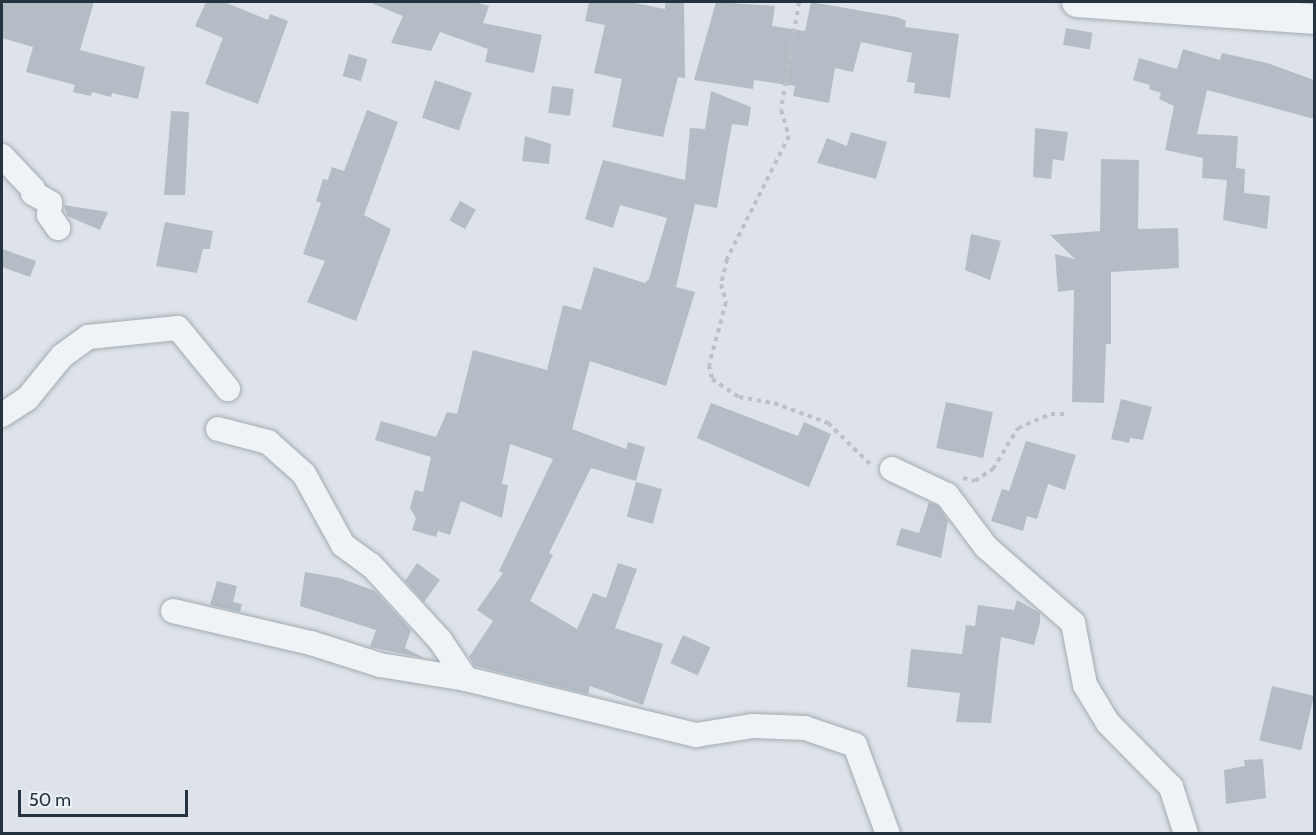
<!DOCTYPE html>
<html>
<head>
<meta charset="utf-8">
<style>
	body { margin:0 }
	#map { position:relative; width:1316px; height:835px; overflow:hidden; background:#dde3e8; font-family:Cabin,sans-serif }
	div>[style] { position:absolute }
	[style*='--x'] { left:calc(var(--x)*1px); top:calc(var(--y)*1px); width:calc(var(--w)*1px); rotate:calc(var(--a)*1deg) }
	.building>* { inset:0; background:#b4bdc5; transform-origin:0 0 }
	.path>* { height:4px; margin-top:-2px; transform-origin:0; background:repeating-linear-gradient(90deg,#bbc1c7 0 4.5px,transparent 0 9px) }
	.roads { filter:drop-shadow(0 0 2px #a2abb2) drop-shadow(0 0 2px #a2abb2) }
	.minor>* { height:24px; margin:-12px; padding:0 12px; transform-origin:12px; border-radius:12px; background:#f0f3f6 }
	.tertiary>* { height:30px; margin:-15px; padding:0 15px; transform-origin:15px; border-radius:15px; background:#f0f3f6 }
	span { translate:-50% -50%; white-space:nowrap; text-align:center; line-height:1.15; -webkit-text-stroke:5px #edf2f6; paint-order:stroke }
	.frame { position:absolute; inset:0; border:3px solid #253340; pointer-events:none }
	.scale { position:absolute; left:18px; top:790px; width:170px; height:27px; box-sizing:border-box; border:3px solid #253340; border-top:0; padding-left:8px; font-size:18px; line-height:21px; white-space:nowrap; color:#253340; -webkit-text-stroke:4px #edf2f6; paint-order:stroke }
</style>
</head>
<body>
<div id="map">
	<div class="building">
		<i style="clip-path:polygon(2px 2px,94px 2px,80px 50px,145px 67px,138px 99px,112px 93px,111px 97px,92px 92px,91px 96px,73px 92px,75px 85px,26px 72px,33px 47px,2px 38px)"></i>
		<i style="clip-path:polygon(206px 2px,224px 2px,268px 20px,270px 14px,288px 21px,258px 104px,205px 84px,223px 38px,195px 26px)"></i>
		<i style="clip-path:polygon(369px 2px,476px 2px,489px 6px,483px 23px,542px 35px,534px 73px,485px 62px,488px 49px,440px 32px,431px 51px,391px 43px,403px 16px)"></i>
		<i style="clip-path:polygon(589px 2px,630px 2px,665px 9px,665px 3px,684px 3px,685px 78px,678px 77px,663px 137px,612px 127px,622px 79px,594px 73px,605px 25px,585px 21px)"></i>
		<i style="clip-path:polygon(716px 2px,775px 6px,772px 26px,805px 31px,811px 2px,897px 17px,906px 21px,905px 27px,959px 34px,950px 98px,914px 93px,915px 83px,907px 82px,912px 53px,861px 42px,853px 72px,835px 68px,829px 103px,793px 96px,795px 86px,754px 80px,753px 89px,694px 80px)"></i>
		<i style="left:1066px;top:28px;width:27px;height:17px;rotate:10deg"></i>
		<i style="clip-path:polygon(1183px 49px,1220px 60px,1222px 53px,1267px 63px,1314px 80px,1314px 119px,1207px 90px,1197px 134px,1238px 136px,1236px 168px,1245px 169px,1244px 193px,1270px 196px,1267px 229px,1223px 220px,1227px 180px,1202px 178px,1203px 158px,1165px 150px,1174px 106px,1159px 99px,1161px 93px,1149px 89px,1150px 85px,1133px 80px,1139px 58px,1177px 69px)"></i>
		<i style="left:349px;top:54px;width:19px;height:23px;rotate:16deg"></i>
		<i style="left:435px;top:80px;width:39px;height:40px;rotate:19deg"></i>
		<i style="left:552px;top:86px;width:22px;height:27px;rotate:8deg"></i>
		<i style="clip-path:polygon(711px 91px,751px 107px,748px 126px,732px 124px,717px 208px,695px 204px,676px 287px,695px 292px,666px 386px,590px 361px,572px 429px,626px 449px,628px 442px,645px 447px,636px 481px,591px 468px,549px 553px,553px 555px,530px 601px,577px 629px,593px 593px,606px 598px,618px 563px,637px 569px,615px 628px,663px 644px,643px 705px,590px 686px,588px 694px,475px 666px,469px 657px,493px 621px,477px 610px,503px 573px,499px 571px,553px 459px,510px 444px,502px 484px,508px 485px,502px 518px,461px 501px,450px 535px,438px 531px,436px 537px,412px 530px,416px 518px,410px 508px,415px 490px,423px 492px,431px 457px,375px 440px,381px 421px,436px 437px,447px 412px,457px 414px,473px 350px,547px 370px,563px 305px,581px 310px,594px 267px,645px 283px,649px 279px,667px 218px,620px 205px,613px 228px,585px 219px,603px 160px,685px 180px,690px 128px,705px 129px)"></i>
		<i style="clip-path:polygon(367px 110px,398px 122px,364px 215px,391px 229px,356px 321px,307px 302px,325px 261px,303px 254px,321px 203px,316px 201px,323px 179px,328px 180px,332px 167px,344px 171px)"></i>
		<i style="clip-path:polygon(171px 111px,189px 112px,185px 195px,164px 195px)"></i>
		<i style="clip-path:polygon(1035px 128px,1068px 132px,1064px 161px,1053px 159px,1051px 179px,1033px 177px)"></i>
		<i style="clip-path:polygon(851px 132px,887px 142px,876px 179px,817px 163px,827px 138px,847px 146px)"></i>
		<i style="clip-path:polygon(525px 136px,551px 144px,549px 164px,522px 161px)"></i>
		<i style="clip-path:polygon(1101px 159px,1139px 160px,1138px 229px,1178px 228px,1179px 268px,1111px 272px,1111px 344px,1106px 344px,1104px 403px,1072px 402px,1074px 290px,1058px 292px,1055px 254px,1075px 259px,1050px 235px,1100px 231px)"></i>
		<i style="left:460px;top:201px;width:18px;height:22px;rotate:29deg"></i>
		<i style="clip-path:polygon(64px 205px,108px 212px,100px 230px,67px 216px)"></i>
		<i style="clip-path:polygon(165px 222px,213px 231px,210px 249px,203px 249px,197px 273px,156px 266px)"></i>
		<i style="clip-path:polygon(971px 234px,1001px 241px,990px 280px,965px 270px)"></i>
		<i style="clip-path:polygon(2px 249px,36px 261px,30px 277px,2px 267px)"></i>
		<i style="clip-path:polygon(1121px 399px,1152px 407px,1143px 440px,1130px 438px,1129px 443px,1111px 439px)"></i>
		<i style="left:946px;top:402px;width:48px;height:47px;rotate:12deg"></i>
		<i style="clip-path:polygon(711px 403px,798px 436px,804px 422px,831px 434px,809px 487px,697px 438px)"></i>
		<i style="clip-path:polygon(1026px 441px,1076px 455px,1065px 490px,1048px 484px,1037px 519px,1027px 516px,1023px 531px,991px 521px,1002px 489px,1009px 491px)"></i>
		<i style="left:636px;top:482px;width:27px;height:36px;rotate:15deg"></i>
		<i style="clip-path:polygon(929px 502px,938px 506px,948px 521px,941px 558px,896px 545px,901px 528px,919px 533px)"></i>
		<i style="clip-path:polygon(417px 563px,440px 580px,424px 602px,405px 581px)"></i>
		<i style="clip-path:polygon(305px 572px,340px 578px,375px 591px,411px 630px,405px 648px,424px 658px,370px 647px,376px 630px,300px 606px)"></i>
		<i style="clip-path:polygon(217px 581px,237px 586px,233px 602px,242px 604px,240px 612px,210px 605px)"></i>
		<i style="clip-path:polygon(1017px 600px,1040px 613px,1040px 623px,1034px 645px,1001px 637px,991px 723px,956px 722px,960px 693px,907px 687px,911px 649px,962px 654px,966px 625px,975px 626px,978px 605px,1014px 610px)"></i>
		<i style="left:683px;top:635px;width:30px;height:31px;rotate:24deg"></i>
		<i style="left:1272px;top:686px;width:43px;height:56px;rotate:13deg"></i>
		<i style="clip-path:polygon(1263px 759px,1266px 798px,1226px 804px,1224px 770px,1245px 766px,1244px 760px)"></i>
	</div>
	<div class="path">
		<i style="--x:799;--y:2;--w:109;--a:99.5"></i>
		<i style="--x:781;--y:110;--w:27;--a:73"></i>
		<i style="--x:789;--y:136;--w:138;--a:116.8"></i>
		<i style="--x:727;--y:259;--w:26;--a:103"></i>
		<i style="--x:721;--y:284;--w:19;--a:74"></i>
		<i style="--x:726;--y:302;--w:65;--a:105.1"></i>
		<i style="--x:709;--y:365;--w:14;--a:78"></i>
		<i style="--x:712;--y:379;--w:32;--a:34"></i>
		<i style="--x:739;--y:397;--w:36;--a:10"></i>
		<i style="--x:774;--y:403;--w:58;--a:20.3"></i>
		<i style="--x:828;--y:423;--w:60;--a:44.3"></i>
		<i style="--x:963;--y:478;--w:12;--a:14"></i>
		<i style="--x:975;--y:481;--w:22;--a:-34"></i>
		<i style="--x:993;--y:469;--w:48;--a:-58.6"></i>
		<i style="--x:1018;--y:428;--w:36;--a:-23"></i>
		<i style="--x:1051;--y:414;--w:16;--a:0"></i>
	</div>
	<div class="roads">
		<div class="minor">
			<i style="--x:2;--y:156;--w:45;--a:46.8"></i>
			<i style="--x:33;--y:189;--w:4;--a:90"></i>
			<i style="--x:33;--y:193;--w:20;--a:30"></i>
			<i style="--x:50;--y:203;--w:12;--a:95"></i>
			<i style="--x:49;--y:215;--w:16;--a:55"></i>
			<i style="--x:2;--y:415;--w:30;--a:-33"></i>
			<i style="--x:27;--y:399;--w:55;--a:-50.9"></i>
			<i style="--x:62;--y:356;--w:32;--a:-36"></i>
			<i style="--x:88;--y:337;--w:90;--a:-5.7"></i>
			<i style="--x:178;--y:328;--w:79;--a:50.7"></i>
			<i style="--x:218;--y:429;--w:52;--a:14.6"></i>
			<i style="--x:268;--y:442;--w:48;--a:41.6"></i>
			<i style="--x:304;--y:474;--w:81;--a:61.2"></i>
			<i style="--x:343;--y:545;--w:34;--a:36"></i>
			<i style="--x:371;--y:565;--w:102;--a:47.4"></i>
			<i style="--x:440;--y:640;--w:47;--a:56.3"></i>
			<i style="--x:892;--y:469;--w:61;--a:25.3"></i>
			<i style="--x:947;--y:495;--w:65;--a:53.1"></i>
			<i style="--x:986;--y:547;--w:116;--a:41.1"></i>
			<i style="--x:1073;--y:623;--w:63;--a:79"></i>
			<i style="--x:1085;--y:685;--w:44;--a:58.8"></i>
			<i style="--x:1108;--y:723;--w:90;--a:45.5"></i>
			<i style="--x:1171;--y:787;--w:49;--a:72.3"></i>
			<i style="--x:173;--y:611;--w:142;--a:13.1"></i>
			<i style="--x:311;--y:643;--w:72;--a:17.7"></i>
			<i style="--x:380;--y:665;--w:87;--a:9.2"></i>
			<i style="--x:466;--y:679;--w:237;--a:13.7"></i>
			<i style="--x:696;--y:735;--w:58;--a:-9"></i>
			<i style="--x:753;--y:726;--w:52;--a:2.2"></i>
			<i style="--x:805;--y:728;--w:53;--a:18.8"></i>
			<i style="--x:855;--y:745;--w:95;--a:69.7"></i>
		</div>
		<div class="tertiary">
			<i style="--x:1077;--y:2;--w:238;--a:4.1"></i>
		</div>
	</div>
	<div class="frame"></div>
	<div class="scale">50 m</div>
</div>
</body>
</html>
